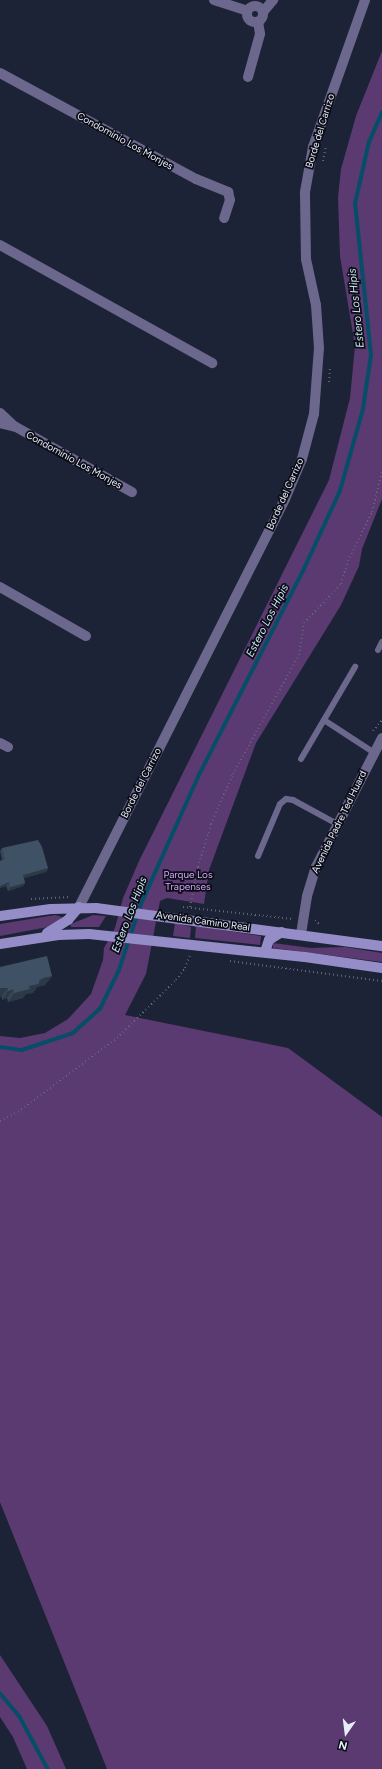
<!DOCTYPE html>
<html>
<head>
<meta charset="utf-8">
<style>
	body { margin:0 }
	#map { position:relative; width:382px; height:1769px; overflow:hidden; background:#1d2337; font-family:Figtree,sans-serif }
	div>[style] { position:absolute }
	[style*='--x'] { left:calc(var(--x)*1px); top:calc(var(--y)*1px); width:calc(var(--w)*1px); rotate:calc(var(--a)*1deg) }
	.green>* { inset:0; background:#5a3a70 }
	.stream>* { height:3.5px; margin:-1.75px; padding:0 1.75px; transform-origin:1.75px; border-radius:1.75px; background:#064d68 }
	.path>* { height:2px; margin-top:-1px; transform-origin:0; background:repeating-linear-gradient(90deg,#606577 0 1px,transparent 0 4px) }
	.service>* { height:6px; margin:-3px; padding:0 3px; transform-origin:3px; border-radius:3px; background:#6c678c }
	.minor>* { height:10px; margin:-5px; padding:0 5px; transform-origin:5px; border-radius:5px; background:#6c678c }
	.minor>.ring { margin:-5px; padding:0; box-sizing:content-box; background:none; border:10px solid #6c678c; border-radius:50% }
	.secondary>* { height:10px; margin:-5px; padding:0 5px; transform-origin:5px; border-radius:5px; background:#958dc8 }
	.wall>* { inset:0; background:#364656 }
	.shaded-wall>* { inset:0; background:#2c3946 }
	.building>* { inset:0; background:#3f5164 }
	span { translate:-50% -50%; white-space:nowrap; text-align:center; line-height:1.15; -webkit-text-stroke:3.5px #0a0d16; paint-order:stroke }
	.street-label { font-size:10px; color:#e8ecfa }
	.park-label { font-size:10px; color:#d7a6fb }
	.water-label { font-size:11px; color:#cfe8f5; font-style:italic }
	.north { position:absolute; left:326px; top:1713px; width:40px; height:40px; -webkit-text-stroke:3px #0a0d16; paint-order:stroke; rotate:194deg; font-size:11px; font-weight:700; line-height:16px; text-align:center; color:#e8ecfa }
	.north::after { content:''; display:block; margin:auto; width:14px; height:18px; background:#e8ecfa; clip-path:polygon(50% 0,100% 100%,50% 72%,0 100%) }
</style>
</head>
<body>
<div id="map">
	<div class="green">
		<i style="clip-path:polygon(382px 51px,382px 499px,362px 549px,359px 566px,341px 605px,256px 743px,209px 870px,204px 904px,167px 898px,160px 901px,146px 974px,125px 1015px,288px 1048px,382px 1117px,382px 1769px,107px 1769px,0 1502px,0 1036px,20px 1038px,45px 1033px,68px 1019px,91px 994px,103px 960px,104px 948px,115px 928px,123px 898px,139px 861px,329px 480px,350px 398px,355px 346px,340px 256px,338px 197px,341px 169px,356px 116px)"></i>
		<i style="clip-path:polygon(55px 915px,62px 917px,58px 922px,48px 927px,0 936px,0 924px)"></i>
		<i style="clip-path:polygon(93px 915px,106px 916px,99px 927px,71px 927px,71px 924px)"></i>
		<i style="clip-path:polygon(175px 923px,191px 927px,190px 938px,173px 936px)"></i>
		<i style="clip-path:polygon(196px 926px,261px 936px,260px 945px,195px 938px)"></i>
		<i style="clip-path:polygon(273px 943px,311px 948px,345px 947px,382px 953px,382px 962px,273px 948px)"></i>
		<i style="clip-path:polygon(0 1655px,47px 1726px,66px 1769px,27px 1769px,13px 1737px,0 1717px)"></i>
	</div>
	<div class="stream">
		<i style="--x:0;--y:1047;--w:22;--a:8"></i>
		<i style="--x:22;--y:1050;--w:54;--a:-18.4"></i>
		<i style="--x:73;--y:1033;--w:36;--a:-42"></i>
		<i style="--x:100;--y:1009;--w:43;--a:-64"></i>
		<i style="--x:119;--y:970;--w:70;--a:-71.6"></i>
		<i style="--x:141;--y:904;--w:141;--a:-65.8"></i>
		<i style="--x:199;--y:775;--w:229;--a:-63"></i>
		<i style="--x:303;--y:571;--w:88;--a:-65.2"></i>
		<i style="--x:340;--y:491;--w:85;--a:-74.3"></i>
		<i style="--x:363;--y:409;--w:55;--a:-81.6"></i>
		<i style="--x:371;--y:355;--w:152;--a:-96"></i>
		<i style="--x:355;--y:204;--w:64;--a:-77.3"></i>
		<i style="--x:369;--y:142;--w:32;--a:-66"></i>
		<i style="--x:0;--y:1693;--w:31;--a:50"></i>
		<i style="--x:20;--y:1717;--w:59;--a:61.7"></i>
	</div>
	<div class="path">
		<i style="--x:323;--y:161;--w:16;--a:-79"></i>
		<i style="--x:329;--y:382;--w:15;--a:-86"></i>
		<i style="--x:373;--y:731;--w:14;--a:-51"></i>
		<i style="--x:31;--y:899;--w:39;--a:-3"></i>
		<i style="--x:183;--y:907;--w:110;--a:6.3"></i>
		<i style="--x:190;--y:907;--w:41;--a:-78.7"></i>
		<i style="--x:198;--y:867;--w:45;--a:-73.2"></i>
		<i style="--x:211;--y:824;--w:55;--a:-66.3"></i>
		<i style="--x:233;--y:774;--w:136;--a:-61"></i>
		<i style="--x:299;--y:655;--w:32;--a:-81"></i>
		<i style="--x:304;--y:623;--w:54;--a:-46.5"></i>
		<i style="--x:341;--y:584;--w:24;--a:-73"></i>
		<i style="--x:348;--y:561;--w:55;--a:-63.9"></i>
		<i style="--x:372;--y:512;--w:41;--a:-76"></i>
		<i style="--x:315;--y:920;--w:8;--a:45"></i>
		<i style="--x:230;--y:961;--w:153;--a:7.5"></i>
		<i style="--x:0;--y:1121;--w:20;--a:-27"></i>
		<i style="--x:18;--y:1112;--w:124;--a:-36.8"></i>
		<i style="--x:117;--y:1038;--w:83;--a:-44.5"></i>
		<i style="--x:176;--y:980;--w:15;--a:-53"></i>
		<i style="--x:185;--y:968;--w:14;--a:-69"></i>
	</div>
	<div class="service">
		<i style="--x:378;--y:650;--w:9;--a:-63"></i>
		<i style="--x:324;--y:720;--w:59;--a:33.1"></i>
		<i style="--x:301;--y:759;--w:107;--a:-59.6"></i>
		<i style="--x:258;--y:856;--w:56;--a:-67.1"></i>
		<i style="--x:280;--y:804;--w:8;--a:-40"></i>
		<i style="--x:286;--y:799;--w:7;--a:8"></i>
		<i style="--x:293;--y:800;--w:50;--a:28.6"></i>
	</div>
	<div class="minor">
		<i style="--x:214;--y:0;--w:35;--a:18"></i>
		<i class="ring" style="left:247px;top:6px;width:6px;height:6px"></i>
		<i style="--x:263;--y:12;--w:16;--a:-50"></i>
		<i style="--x:0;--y:73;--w:223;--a:28.4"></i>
		<i style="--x:196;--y:179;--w:35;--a:22"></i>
		<i style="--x:228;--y:192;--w:8;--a:76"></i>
		<i style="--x:230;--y:200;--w:19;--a:108"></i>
		<i style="--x:248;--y:77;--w:45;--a:-74.4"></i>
		<i style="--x:260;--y:34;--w:12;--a:-99"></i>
		<i style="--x:0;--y:245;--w:243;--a:29.1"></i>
		<i style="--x:0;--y:413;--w:19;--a:43"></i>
		<i style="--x:0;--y:423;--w:16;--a:14"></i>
		<i style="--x:16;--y:427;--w:133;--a:29.3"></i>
		<i style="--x:0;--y:587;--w:99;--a:29.7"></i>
		<i style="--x:0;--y:743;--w:9;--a:27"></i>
		<i style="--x:79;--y:907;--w:457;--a:-63.2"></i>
		<i style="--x:285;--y:499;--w:43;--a:-67"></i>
		<i style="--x:302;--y:459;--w:47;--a:-75.1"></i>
		<i style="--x:314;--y:414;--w:66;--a:-85.7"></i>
		<i style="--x:319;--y:348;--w:43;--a:-94"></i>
		<i style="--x:316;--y:305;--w:47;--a:-102.3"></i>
		<i style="--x:306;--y:259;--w:67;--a:-90.9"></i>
		<i style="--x:305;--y:192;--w:46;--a:-79.9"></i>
		<i style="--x:313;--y:147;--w:156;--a:-70.5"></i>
		<i style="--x:301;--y:934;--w:38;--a:-81"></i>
		<i style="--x:307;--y:896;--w:30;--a:-73"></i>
		<i style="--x:316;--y:867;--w:145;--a:-62.9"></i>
	</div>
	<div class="secondary">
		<i style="--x:0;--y:916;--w:51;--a:-7.8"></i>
		<i style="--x:51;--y:909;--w:45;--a:-1.3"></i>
		<i style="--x:96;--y:908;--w:289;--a:7.6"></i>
		<i style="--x:47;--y:933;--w:25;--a:-32"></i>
		<i style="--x:68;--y:920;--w:17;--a:-50"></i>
		<i style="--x:0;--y:944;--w:59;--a:-8.8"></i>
		<i style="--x:58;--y:935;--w:31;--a:-2"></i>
		<i style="--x:89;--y:934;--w:217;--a:6.1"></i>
		<i style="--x:305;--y:957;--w:78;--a:8.1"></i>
		<i style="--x:265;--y:952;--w:13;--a:-72"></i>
		<i style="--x:269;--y:940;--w:15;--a:-32"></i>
	</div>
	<div class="wall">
		<i style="clip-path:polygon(2px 848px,48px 868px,46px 872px,24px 878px,25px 883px,23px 886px,8px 891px,6px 886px,0 888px,0 861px,2px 860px,0 851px)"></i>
		<i style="clip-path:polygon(0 967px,52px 976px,45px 985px,37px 987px,33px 993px,26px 994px,23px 998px,8px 1002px,7px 998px,2px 1000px)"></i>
	</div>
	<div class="shaded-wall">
		<i style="clip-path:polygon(48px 868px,46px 872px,21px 879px,23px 875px)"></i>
		<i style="clip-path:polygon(9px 882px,6px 886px,0 888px,0 886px)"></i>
		<i style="clip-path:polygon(25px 883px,23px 886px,8px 891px,10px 887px)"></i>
		<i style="clip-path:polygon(52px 976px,45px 985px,37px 987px,33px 993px,26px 994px,23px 998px,8px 1002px,14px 993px,29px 986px,43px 978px)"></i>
		<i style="clip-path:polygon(0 988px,8px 988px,1px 997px,0 997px)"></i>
		<i style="clip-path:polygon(14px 989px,7px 998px,2px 1000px,8px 991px)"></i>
	</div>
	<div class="building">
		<i style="clip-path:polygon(38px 840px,42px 847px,48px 868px,23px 875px,25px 883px,10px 887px,9px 882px,0 886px,0 861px,5px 859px,2px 848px)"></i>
		<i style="clip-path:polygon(47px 956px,52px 976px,43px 978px,39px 981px,39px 984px,29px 986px,30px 989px,14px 993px,14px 989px,8px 991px,8px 988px,0 988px,0 967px)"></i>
	</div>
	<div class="street-label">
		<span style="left:320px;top:131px;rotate:-73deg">Borde del Carrizo</span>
		<span style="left:125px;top:141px;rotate:29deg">Condominio Los Monjes</span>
		<span style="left:74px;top:460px;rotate:29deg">Condominio Los Monjes</span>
		<span style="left:285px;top:494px;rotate:-66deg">Borde del Carrizo</span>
		<span style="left:141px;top:783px;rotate:-63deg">Borde del Carrizo</span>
		<span style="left:339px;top:822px;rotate:-64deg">Avenida Padre Ted Huard</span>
		<span style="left:203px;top:921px;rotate:8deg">Avenida Camino Real</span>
	</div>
	<div class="park-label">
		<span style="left:188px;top:880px">Parque Los<br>Trapenses</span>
	</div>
	<div class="water-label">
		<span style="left:357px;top:308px;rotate:-96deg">Estero Los Hipis</span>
		<span style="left:268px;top:621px;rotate:-63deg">Estero Los Hipis</span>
		<span style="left:130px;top:915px;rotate:-69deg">Estero Los Hipis</span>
	</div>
	<div class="north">N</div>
</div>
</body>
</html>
